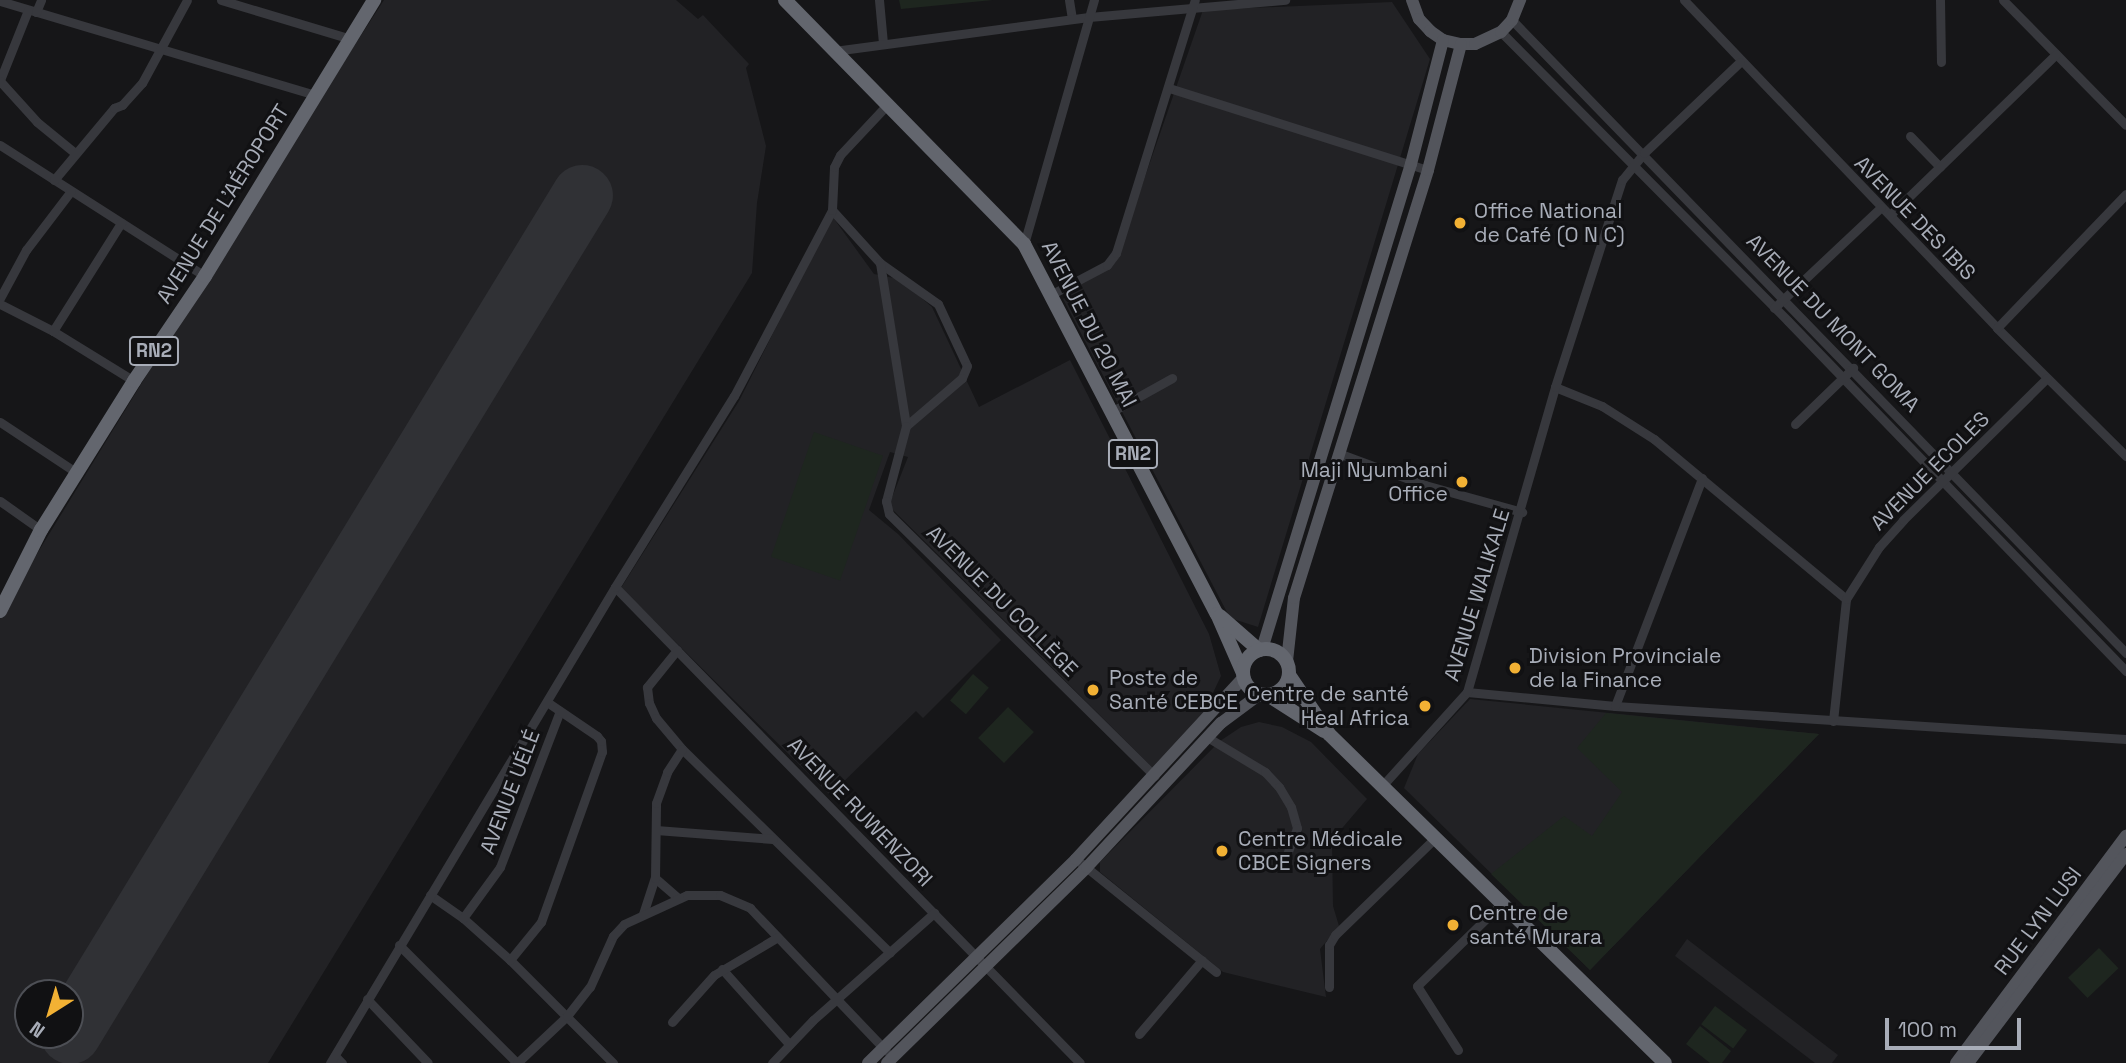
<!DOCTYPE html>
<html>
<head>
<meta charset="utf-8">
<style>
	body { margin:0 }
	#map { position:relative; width:2126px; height:1063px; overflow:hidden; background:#161618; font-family:"Space Grotesk",sans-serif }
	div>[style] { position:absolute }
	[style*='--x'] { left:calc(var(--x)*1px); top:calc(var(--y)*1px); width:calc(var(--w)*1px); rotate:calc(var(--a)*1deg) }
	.built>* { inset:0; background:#222225 }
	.green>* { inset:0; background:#1e261f; transform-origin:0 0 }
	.runway>* { height:61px; margin:-30.5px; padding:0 30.5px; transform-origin:30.5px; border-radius:30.5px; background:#303135 }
	.minor>* { height:9px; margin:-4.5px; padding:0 4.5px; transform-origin:4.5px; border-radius:4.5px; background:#37383d }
	.major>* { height:12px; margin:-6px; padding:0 6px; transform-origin:6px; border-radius:6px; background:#53555c }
	.highway>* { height:14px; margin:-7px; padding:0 7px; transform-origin:7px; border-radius:7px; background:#63666e }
	.highway>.ring { margin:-7px; padding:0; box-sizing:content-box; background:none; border:14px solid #63666e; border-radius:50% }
	.dots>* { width:19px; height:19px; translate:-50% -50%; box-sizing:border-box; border:4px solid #111113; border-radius:50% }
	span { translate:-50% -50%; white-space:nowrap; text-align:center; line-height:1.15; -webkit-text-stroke:6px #111113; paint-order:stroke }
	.shield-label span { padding:2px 5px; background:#111113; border:2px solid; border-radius:5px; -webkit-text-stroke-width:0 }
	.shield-label { font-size:19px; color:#a8adb8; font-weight:700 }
	.street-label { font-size:21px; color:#a8adb8 }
	.poi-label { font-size:21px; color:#a8adb8 }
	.left { translate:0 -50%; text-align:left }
	.right { translate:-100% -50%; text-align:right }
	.north { position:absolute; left:14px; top:979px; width:70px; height:70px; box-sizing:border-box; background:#111113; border:2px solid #4d4f55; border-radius:50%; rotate:217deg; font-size:19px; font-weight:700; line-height:28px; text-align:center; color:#a8adb8 }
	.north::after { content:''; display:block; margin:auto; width:24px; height:32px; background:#f2b134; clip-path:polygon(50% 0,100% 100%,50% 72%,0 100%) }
	.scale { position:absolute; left:1885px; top:1018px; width:136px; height:32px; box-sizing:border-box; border:4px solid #a8adb8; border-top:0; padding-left:9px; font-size:21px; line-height:24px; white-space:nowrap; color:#a8adb8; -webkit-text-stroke:5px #111113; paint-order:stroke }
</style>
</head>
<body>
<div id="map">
	<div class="built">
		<i style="clip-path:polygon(evenodd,384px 0,676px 0,698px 19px,703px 15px,749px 64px,746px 68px,766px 146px,757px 203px,752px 273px,268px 1063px,0 1063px,0 614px,256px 197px,384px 0,28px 993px,70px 993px,70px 1035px,28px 1035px,28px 993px)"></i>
		<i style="clip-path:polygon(1392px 2px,1430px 59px,1258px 627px,1230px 618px,1063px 299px,1087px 277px,1115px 263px,1203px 10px)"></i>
		<i style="clip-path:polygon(832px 216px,874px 274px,899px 279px,932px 307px,979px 407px,1070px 360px,1209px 634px,1221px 676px,1202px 716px,1156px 771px,891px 508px,891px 500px,908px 457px,890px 452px,869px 510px,898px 534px,1001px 640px,923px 718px,916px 711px,830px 795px,621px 588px,739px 401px)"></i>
		<i style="clip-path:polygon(1470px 699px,1819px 734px,1590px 970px,1404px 788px,1418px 754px)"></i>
		<i style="clip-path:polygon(1259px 722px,1282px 727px,1311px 742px,1367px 799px,1332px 840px,1333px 906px,1339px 926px,1320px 949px,1326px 997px,1223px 972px,1100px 872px,1100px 862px,1220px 741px,1241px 727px)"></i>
		<i style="clip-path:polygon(1687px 939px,1838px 1055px,1832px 1063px,1815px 1063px,1675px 956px)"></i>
	</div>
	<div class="green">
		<i style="clip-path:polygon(899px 0,993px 0,901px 9px)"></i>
		<i style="left:814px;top:432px;width:73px;height:132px;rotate:19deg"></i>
		<i style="left:973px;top:674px;width:21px;height:35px;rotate:41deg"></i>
		<i style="left:1008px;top:707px;width:36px;height:43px;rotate:44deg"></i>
		<i style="clip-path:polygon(1606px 713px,1819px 734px,1590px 970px,1491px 874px,1564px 816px,1592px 836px,1622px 792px,1577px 748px)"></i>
		<i style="left:2099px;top:948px;width:28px;height:43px;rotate:46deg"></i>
		<i style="left:1715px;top:1006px;width:40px;height:23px;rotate:37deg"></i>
		<i style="clip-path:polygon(1700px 1026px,1731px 1051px,1722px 1063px,1710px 1063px,1686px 1044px)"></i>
	</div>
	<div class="runway">
		<i style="--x:70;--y:1033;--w:982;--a:-58.58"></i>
	</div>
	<div class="minor">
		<i style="--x:221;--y:0;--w:136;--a:16.7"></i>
		<i style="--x:879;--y:0;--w:43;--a:84.7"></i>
		<i style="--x:1069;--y:0;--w:19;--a:81"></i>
		<i style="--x:1684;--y:0;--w:453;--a:46.3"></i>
		<i style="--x:1997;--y:328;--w:182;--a:44.8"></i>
		<i style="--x:1940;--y:0;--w:62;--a:89.1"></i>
		<i style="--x:2003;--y:0;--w:175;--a:45.5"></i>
		<i style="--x:0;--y:1;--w:330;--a:16.6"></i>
		<i style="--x:36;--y:12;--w:13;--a:-67"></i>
		<i style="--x:1512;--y:20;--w:882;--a:45.87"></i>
		<i style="--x:1501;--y:32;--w:407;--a:45.2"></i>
		<i style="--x:1788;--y:321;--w:487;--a:46"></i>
		<i style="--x:834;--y:51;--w:257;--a:-7.6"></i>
		<i style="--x:1089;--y:17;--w:197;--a:-5"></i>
		<i style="--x:0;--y:80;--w:75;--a:-68.2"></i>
		<i style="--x:0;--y:81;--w:55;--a:47.9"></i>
		<i style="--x:37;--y:122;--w:49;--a:39.2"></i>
		<i style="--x:1169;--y:88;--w:272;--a:17.6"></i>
		<i style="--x:1910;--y:136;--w:43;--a:45.9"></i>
		<i style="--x:0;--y:145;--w:243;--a:32.6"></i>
		<i style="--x:54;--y:180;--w:94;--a:-50.2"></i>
		<i style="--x:114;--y:108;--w:9;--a:-21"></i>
		<i style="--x:122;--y:105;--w:30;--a:-48"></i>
		<i style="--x:142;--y:83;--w:94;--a:-61.5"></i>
		<i style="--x:832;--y:210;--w:72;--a:47.8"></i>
		<i style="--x:880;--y:263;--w:71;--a:35.3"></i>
		<i style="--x:938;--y:304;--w:68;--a:64.9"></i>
		<i style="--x:967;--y:366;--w:13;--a:113"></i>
		<i style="--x:962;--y:378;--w:74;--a:139.4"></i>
		<i style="--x:1890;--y:215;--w:231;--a:-44.1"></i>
		<i style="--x:1024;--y:244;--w:254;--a:-74"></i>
		<i style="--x:880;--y:263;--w:165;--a:80.9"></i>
		<i style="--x:906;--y:426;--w:78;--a:104.9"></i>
		<i style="--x:886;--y:501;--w:13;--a:77"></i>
		<i style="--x:889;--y:514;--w:373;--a:44.6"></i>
		<i style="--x:1052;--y:294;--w:62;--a:-27.8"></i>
		<i style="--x:1107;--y:265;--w:15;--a:-53"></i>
		<i style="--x:1116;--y:253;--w:265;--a:-72.7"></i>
		<i style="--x:0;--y:298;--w:55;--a:-61.6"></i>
		<i style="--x:26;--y:250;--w:74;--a:-52.7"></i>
		<i style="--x:0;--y:304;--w:59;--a:27"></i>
		<i style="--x:53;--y:331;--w:95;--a:31.7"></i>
		<i style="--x:1774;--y:308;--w:147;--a:-43.3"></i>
		<i style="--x:1997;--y:328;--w:186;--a:-46.1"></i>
		<i style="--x:53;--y:331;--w:128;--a:-57.8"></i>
		<i style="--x:1555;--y:387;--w:51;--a:22"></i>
		<i style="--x:1602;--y:406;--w:62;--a:32.4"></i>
		<i style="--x:1654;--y:439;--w:250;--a:39.8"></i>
		<i style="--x:1111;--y:412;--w:70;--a:-29.1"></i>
		<i style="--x:0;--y:422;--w:92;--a:33.5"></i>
		<i style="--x:1795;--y:424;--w:81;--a:-44"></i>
		<i style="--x:1338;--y:453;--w:93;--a:20.2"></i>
		<i style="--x:1425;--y:485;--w:101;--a:15.6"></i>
		<i style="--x:0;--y:501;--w:50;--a:35.3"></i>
		<i style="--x:615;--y:587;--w:665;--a:45.67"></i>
		<i style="--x:677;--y:650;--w:48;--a:129"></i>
		<i style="--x:647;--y:687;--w:16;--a:83"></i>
		<i style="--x:649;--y:703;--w:17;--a:65"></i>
		<i style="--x:656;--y:718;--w:40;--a:50"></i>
		<i style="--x:682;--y:749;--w:291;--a:44.4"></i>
		<i style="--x:1467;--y:692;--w:149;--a:5.4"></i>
		<i style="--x:1615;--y:706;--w:512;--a:3.69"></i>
		<i style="--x:1615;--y:706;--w:244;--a:-69.1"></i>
		<i style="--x:1833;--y:721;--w:123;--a:-83.9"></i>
		<i style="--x:1846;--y:599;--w:62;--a:-57.6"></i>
		<i style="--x:1879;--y:547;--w:36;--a:-48"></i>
		<i style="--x:1903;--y:520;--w:202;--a:-44.6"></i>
		<i style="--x:1207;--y:737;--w:68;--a:31.1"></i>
		<i style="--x:1265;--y:772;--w:21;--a:47"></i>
		<i style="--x:1279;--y:787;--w:23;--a:59"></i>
		<i style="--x:1291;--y:807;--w:22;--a:74"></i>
		<i style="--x:1297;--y:828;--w:30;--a:111"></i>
		<i style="--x:1382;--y:786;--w:127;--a:-47.9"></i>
		<i style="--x:1467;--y:692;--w:317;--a:-73.9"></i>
		<i style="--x:1555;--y:387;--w:218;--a:-72.1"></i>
		<i style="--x:1622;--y:180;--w:35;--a:-51"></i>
		<i style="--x:1644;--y:153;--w:132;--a:-43.5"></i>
		<i style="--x:656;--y:830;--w:117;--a:4.4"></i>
		<i style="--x:1076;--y:859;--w:180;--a:38.9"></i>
		<i style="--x:655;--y:878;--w:30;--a:41"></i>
		<i style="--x:430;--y:895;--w:40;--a:34.9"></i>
		<i style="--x:463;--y:918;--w:63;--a:41.8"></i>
		<i style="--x:510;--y:960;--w:146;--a:45"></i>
		<i style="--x:643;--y:914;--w:38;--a:-72"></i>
		<i style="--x:655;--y:878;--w:75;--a:-89.2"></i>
		<i style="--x:656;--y:803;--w:33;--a:-70"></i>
		<i style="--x:667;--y:772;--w:27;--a:-57"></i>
		<i style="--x:463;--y:918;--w:63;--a:-54"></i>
		<i style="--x:500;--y:867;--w:167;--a:-69"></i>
		<i style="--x:399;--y:945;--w:167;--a:45"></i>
		<i style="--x:517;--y:1063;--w:69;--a:-43.2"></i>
		<i style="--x:567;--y:1016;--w:37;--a:-52"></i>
		<i style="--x:590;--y:987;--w:56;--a:-65.7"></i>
		<i style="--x:613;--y:936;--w:16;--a:-47"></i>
		<i style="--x:624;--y:924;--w:69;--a:-24.7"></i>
		<i style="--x:687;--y:895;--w:33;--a:0"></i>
		<i style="--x:720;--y:895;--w:33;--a:23"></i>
		<i style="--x:750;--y:908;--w:197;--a:46.4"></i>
		<i style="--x:510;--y:960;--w:49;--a:-50.8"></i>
		<i style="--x:541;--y:922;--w:181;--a:-70.3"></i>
		<i style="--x:602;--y:752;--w:11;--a:-95"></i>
		<i style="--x:601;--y:741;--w:6;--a:-129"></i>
		<i style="--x:597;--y:736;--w:60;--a:-145.8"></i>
		<i style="--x:722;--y:969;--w:101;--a:48.2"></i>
		<i style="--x:1329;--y:987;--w:42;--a:-90"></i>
		<i style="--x:1329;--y:945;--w:12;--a:-59"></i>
		<i style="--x:1335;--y:935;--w:139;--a:-44.1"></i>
		<i style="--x:367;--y:999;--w:88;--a:46.4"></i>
		<i style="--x:672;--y:1022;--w:63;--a:-48.2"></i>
		<i style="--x:714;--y:975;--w:74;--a:-30.7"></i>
		<i style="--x:1139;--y:1034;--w:97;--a:-49.6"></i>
		<i style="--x:1458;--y:1050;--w:76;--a:-122.6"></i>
		<i style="--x:1417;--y:986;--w:117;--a:-44.3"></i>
		<i style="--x:335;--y:1056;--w:10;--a:45"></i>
		<i style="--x:330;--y:1063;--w:555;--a:-59.09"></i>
		<i style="--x:615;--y:587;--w:225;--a:-58.1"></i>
		<i style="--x:734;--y:396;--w:210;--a:-62.2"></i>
		<i style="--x:832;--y:210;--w:43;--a:-87.3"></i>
		<i style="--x:834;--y:167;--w:13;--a:-63"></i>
		<i style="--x:840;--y:155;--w:69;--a:-46.8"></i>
		<i style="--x:772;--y:1063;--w:59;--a:-46.4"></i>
		<i style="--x:813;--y:1020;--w:162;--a:-41.5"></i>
	</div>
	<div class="major">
		<i style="--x:1412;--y:0;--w:20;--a:70"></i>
		<i style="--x:1419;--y:19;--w:16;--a:47"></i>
		<i style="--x:1430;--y:31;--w:16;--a:35"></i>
		<i style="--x:1443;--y:40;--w:18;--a:13"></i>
		<i style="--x:1461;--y:44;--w:14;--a:0"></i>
		<i style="--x:1475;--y:44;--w:29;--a:-25"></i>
		<i style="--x:1501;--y:32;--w:16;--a:-47"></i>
		<i style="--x:1512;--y:20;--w:22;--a:-68"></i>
		<i style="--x:1262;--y:649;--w:507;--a:-72.92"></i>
		<i style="--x:1411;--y:164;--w:128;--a:-75.5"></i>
		<i style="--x:1287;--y:661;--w:63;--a:-83.7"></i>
		<i style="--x:1294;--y:598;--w:448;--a:-72.6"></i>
		<i style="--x:1428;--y:170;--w:130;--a:-75.3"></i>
		<i style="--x:868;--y:1063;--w:291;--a:-44.4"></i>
		<i style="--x:1076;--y:859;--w:248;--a:-47.3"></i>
		<i style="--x:887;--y:1063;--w:280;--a:-44.4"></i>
		<i style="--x:1087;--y:867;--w:197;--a:-47.1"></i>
		<i style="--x:1221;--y:723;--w:49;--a:-36.6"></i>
		<i style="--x:1956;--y:1063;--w:284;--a:-53.2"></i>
		<i style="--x:1968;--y:1063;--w:262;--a:-52.9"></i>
	</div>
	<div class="highway">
		<i style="--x:785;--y:0;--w:342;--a:45.6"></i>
		<i style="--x:1024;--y:244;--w:417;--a:62.5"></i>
		<i style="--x:1217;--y:614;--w:64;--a:66.2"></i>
		<i style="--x:0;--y:611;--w:91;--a:-63.2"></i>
		<i style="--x:41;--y:530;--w:176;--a:-58"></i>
		<i style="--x:134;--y:381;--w:127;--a:-55.9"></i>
		<i style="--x:205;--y:276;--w:324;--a:-58.5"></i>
		<i style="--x:1220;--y:616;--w:52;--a:41.1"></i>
		<i class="ring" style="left:1243px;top:649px;width:32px;height:32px"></i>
		<i style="--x:1289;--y:675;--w:71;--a:55.9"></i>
		<i style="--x:1329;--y:734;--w:470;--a:44.4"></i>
		<i style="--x:1266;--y:694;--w:69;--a:32.5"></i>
	</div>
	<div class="dots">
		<i style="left:1460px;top:223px;background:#f2b134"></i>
		<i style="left:1462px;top:482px;background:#f2b134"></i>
		<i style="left:1515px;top:668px;background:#f2b134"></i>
		<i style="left:1093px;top:690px;background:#f2b134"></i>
		<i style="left:1425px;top:706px;background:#f2b134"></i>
		<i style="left:1222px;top:851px;background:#f2b134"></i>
		<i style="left:1453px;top:925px;background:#f2b134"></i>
	</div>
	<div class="shield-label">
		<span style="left:154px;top:351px">RN2</span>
		<span style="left:1133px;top:454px">RN2</span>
	</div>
	<div class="street-label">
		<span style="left:223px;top:204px;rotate:-58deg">AVENUE DE L'AÉROPORT</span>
		<span style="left:1915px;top:218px;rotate:46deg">AVENUE DES IBIS</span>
		<span style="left:1833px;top:323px;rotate:46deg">AVENUE DU MONT GOMA</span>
		<span style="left:1089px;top:324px;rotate:63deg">AVENUE DU 20 MAI</span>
		<span style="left:1930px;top:471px;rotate:-45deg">AVENUE ECOLES</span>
		<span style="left:1477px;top:595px;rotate:-73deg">AVENUE WALIKALE</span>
		<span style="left:1002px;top:601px;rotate:45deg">AVENUE DU COLLÈGE</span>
		<span style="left:510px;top:792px;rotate:-69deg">AVENUE UÉLÉ</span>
		<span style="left:860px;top:812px;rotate:46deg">AVENUE RUWENZORI</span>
		<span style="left:2038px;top:921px;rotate:-53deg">RUE LYN LUSI</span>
	</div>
	<div class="poi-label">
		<span class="left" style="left:1474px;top:223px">Office National<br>de Café (O N C)</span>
		<span class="right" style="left:1448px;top:482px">Maji Nyumbani<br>Office</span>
		<span class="left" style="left:1529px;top:668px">Division Provinciale<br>de la Finance</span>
		<span class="left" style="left:1109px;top:690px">Poste de<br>Santé CEBCE</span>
		<span class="right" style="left:1409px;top:706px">Centre de santé<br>Heal Africa</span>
		<span class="left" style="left:1238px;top:851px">Centre Médicale<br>CBCE Signers</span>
		<span class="left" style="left:1469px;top:925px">Centre de<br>santé Murara</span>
	</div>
	<div class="north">N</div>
	<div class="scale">100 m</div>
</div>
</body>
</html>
